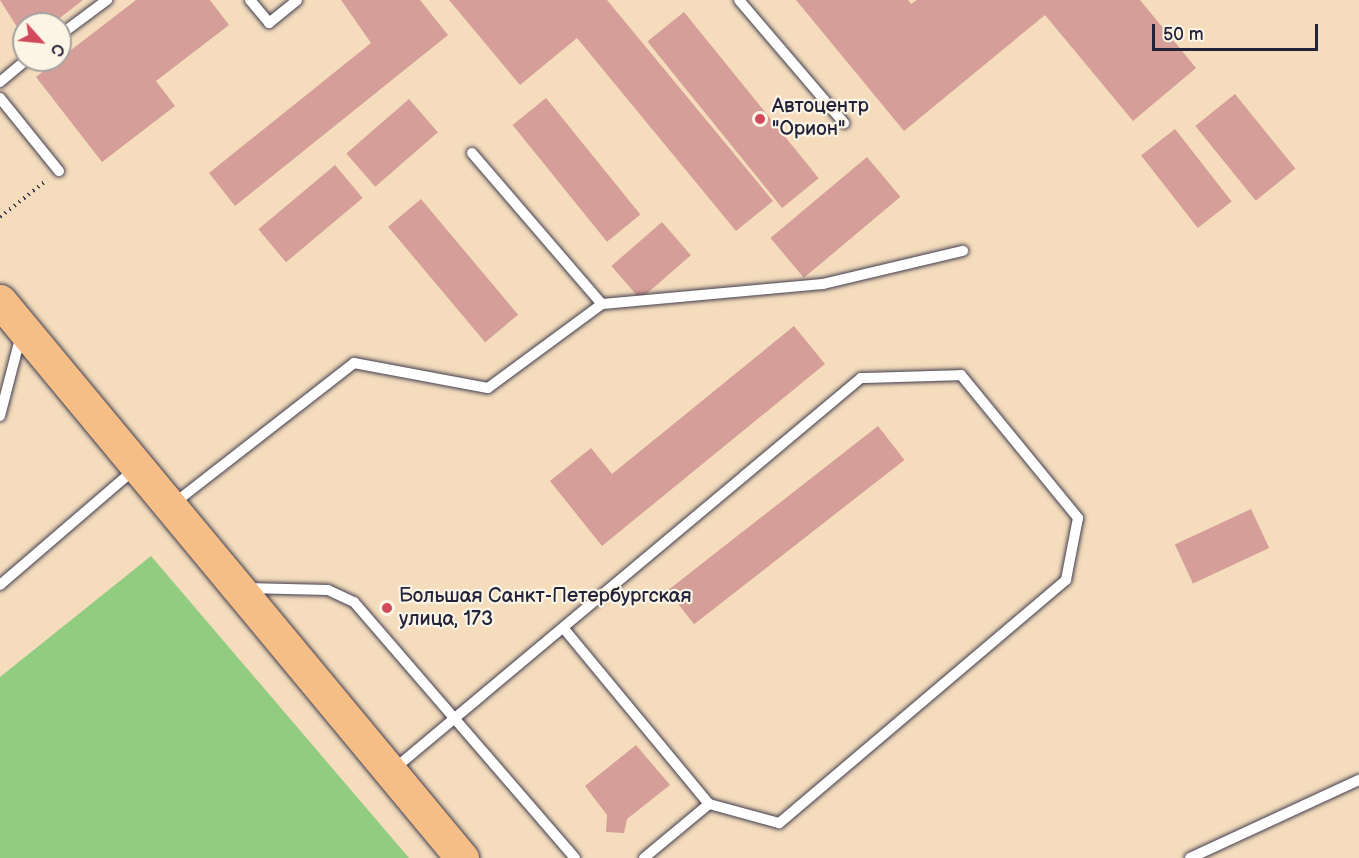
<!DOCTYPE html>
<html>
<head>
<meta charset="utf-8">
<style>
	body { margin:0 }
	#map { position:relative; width:1359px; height:858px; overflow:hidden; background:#f4dcbd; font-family:"Balsamiq Sans",sans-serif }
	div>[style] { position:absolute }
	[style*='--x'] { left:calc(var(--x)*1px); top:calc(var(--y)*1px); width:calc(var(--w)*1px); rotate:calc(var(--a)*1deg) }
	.green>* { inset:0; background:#91cc80 }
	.building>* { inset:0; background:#d59e98; transform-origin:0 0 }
	.path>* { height:4px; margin-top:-2px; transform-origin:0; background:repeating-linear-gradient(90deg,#423e4e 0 1.5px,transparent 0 6px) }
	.roads { filter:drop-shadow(0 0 2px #423e4e) drop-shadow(0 0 2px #423e4e) }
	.lane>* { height:10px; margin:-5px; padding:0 5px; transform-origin:5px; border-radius:5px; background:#fff }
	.primary>* { height:33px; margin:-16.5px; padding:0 16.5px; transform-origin:16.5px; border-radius:16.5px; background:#f6be87 }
	.dots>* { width:16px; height:16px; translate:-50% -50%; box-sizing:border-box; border:3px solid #fcf5e5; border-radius:50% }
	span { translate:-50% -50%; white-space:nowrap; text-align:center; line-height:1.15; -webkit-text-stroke:4.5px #fcf5e5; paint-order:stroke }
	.poi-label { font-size:20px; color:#22223b }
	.left { translate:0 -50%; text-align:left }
	.north { position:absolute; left:12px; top:12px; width:60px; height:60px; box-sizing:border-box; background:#fcf5e5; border:2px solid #a5a1a1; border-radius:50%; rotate:117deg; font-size:16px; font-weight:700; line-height:24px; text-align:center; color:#22223b }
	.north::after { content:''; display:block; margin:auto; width:21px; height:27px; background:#d1495b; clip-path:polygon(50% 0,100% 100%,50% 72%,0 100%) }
	.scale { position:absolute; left:1152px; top:24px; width:166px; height:27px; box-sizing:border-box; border:3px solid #22223b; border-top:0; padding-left:8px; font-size:18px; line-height:21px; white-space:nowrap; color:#22223b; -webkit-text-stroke:4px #fcf5e5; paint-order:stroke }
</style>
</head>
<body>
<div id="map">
	<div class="green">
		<i style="clip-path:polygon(151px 556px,409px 858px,0 858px,0 677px)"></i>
	</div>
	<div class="building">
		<i style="clip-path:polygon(0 0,83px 0,52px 24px,24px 24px,24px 38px)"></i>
		<i style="clip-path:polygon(136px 0,210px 0,229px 25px,156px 81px,175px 106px,102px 162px,36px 77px)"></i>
		<i style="clip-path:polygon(341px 0,420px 0,448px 35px,235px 206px,209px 173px,371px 43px)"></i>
		<i style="clip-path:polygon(449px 0,607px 0,773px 201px,736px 231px,577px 38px,520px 85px)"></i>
		<i style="clip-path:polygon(796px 0,908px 0,911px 4px,917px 0,1140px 0,1196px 68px,1133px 121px,1045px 15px,904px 131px)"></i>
		<i style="left:684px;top:12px;width:214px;height:47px;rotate:51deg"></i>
		<i style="left:1235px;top:94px;width:96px;height:51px;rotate:51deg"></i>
		<i style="left:546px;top:98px;width:150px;height:43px;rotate:51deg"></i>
		<i style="left:409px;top:99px;width:44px;height:83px;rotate:49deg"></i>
		<i style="left:1175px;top:129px;width:92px;height:43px;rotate:52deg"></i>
		<i style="left:867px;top:157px;width:52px;height:126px;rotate:50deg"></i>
		<i style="left:335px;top:165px;width:43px;height:100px;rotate:50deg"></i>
		<i style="left:421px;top:199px;width:151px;height:43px;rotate:50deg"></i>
		<i style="left:662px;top:222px;width:44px;height:67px;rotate:49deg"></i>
		<i style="clip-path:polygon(794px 326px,825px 364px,602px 546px,550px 481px,591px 448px,612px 474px)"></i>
		<i style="left:878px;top:426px;width:43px;height:267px;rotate:52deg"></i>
		<i style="left:1251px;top:509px;width:43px;height:84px;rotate:65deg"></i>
		<i style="clip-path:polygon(636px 745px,670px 785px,627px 819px,624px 833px,606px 832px,607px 815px,585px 786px)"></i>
	</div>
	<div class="path">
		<i style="--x:0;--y:217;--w:60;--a:-38.2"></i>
	</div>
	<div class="roads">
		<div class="lane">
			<i style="--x:250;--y:0;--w:30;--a:50"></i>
			<i style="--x:269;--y:23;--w:36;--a:-39"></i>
			<i style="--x:739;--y:0;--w:162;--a:49.5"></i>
			<i style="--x:60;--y:35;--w:59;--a:-36.7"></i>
			<i style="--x:0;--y:82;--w:34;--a:-40"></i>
			<i style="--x:0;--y:98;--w:94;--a:51.1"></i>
			<i style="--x:472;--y:153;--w:199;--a:49.3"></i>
			<i style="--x:0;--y:416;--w:84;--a:-75.5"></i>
			<i style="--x:173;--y:504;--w:229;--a:-37.9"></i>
			<i style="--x:354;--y:363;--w:136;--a:10.6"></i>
			<i style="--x:488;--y:388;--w:142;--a:-36.4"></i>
			<i style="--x:602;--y:304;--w:222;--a:-5.2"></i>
			<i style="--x:823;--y:284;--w:144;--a:-13.3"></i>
			<i style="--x:0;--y:585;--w:179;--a:-40.7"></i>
			<i style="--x:246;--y:588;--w:82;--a:1.4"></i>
			<i style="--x:328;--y:590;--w:29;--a:25"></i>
			<i style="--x:354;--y:602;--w:338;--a:49.2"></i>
			<i style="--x:394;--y:769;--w:609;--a:-39.94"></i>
			<i style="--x:861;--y:378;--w:100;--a:-1.7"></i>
			<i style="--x:961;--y:375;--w:185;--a:50.7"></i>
			<i style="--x:1078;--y:518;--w:63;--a:101"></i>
			<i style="--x:1066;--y:580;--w:376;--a:139.7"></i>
			<i style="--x:779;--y:823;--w:73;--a:-164.8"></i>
			<i style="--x:709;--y:804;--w:226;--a:-129.6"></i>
			<i style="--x:644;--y:858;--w:85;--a:-39.7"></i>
			<i style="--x:1190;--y:858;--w:186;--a:-24.8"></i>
		</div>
		<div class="primary">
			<i style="--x:0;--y:301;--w:724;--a:50.33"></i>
		</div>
	</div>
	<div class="dots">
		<i style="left:760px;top:119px;background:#d1495b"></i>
		<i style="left:387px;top:608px;background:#d1495b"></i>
	</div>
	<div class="poi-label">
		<span class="left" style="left:772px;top:118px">Автоцентр<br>"Орион"</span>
		<span class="left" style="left:399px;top:608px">Большая Санкт-Петербургская<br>улица, 173</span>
	</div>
	<div class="north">С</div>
	<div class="scale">50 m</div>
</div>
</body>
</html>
